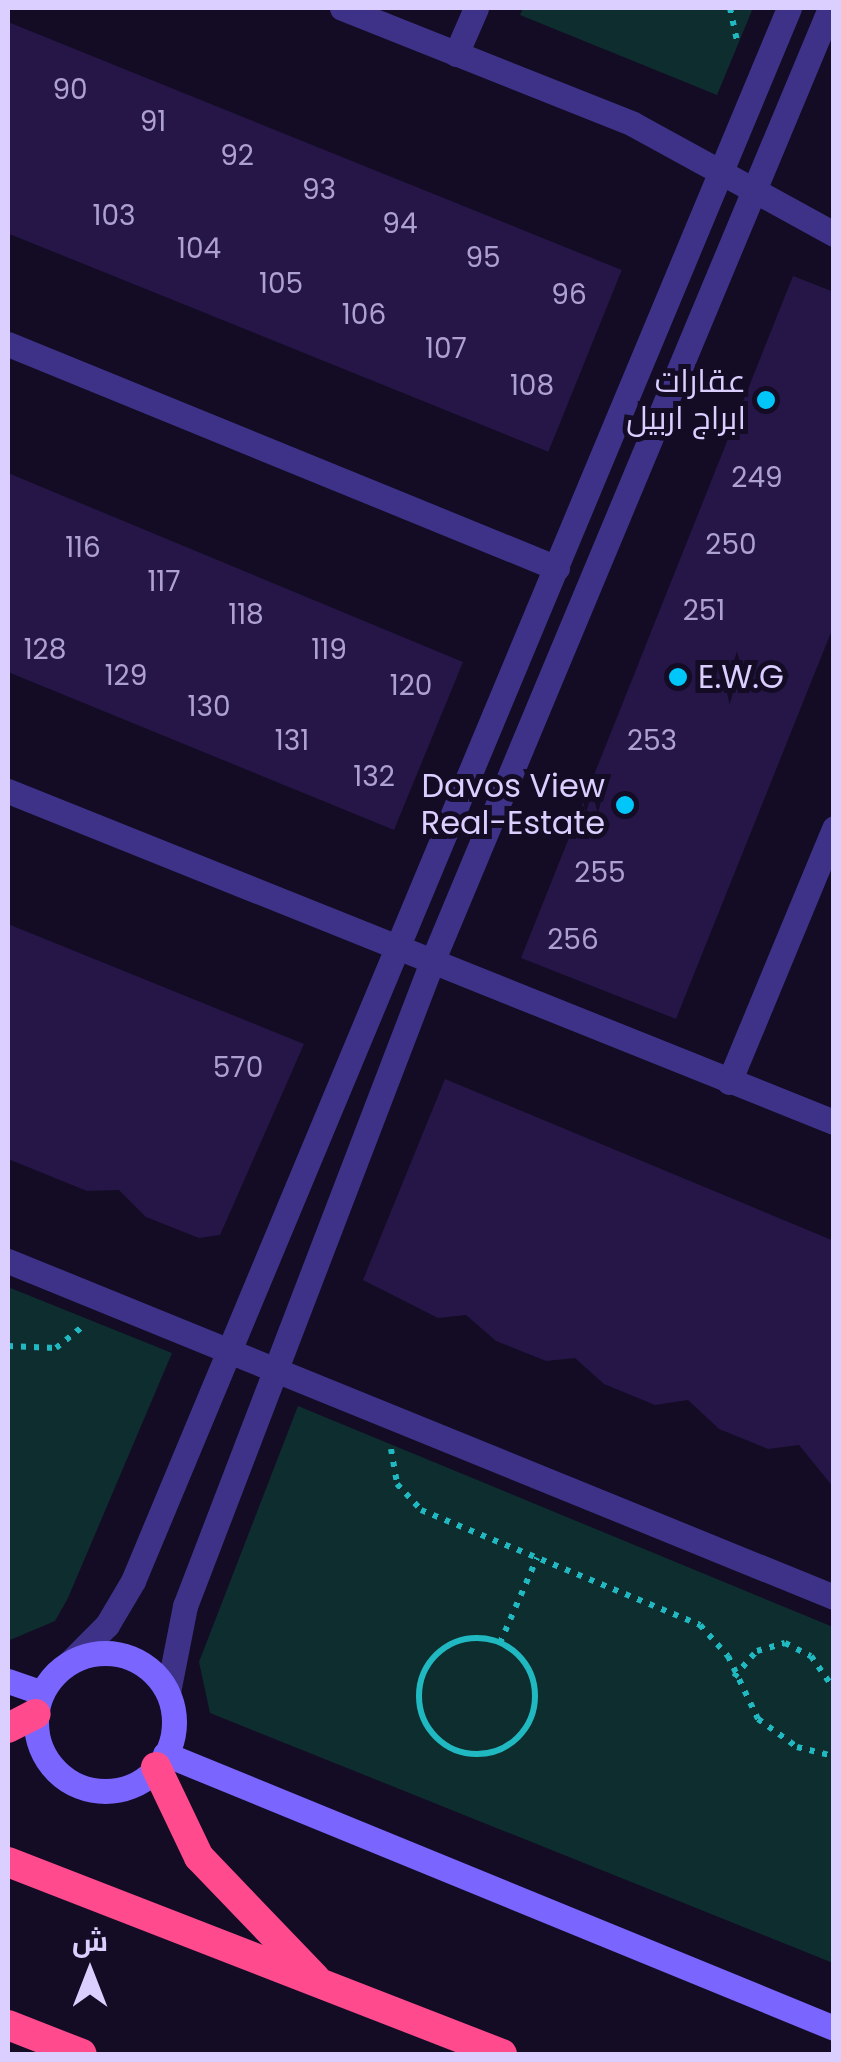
<!DOCTYPE html>
<html>
<head>
<meta charset="utf-8">
<style>
	body { margin:0 }
	#map { position:relative; width:841px; height:2062px; overflow:hidden; background:#130c24; font-family:Poppins,Cairo,sans-serif }
	div>[style] { position:absolute }
	[style*='--x'] { left:calc(var(--x)*1px); top:calc(var(--y)*1px); width:calc(var(--w)*1px); rotate:calc(var(--a)*1deg) }
	.green>* { inset:0; background:#0e2d2f }
	.building>* { inset:0; background:#251647; transform-origin:0 0 }
	.path>* { height:6px; margin-top:-3px; transform-origin:0; background:repeating-linear-gradient(90deg,#21b9c1 0 5px,transparent 0 13px) }
	.path>.ring { margin:-3px; padding:0; box-sizing:content-box; background:none; border:6px solid #21b9c1; border-radius:50% }
	.street>* { height:25px; margin:-12.5px; padding:0 12.5px; transform-origin:12.5px; border-radius:12.5px; background:#3e3288 }
	.secondary>* { height:25px; margin:-12.5px; padding:0 12.5px; transform-origin:12.5px; border-radius:12.5px; background:#7a66ff }
	.secondary>.ring { margin:-12.5px; padding:0; box-sizing:content-box; background:none; border:25px solid #7a66ff; border-radius:50% }
	.highway>* { height:30px; margin:-15px; padding:0 15px; transform-origin:15px; border-radius:15px; background:#ff4a8d }
	.dots>* { width:28px; height:28px; translate:-50% -50%; box-sizing:border-box; border:5px solid #130c24; border-radius:50% }
	span { translate:-50% -50%; white-space:nowrap; text-align:center; line-height:1.15; -webkit-text-stroke:10px #130c24; paint-order:stroke }
	.number-label { font-size:28px; color:#ada1d1 }
	.number-label span { -webkit-text-stroke-width:0 }
	.poi-label { font-size:32px; color:#dacfff }
	.right { translate:-100% -50%; text-align:right }
	.left { translate:0 -50%; text-align:left }
	.frame { position:absolute; inset:0; border:10px solid #dacfff; pointer-events:none }
	.north { position:absolute; left:40px; top:1922px; width:100px; height:100px; -webkit-text-stroke:8px #130c24; paint-order:stroke; rotate:0deg; font-size:28px; font-weight:700; line-height:40px; text-align:center; color:#dacfff }
	.north::after { content:''; display:block; margin:auto; width:35px; height:45px; background:#dacfff; clip-path:polygon(50% 0,100% 100%,50% 72%,0 100%) }
</style>
</head>
<body>
<div id="map">
	<div class="green">
		<i style="clip-path:polygon(523px 8px,753px 8px,717px 95px,520px 15px)"></i>
		<i style="clip-path:polygon(8px 1287px,172px 1353px,68px 1598px,55px 1621px,10px 1640px)"></i>
		<i style="clip-path:polygon(298px 1406px,833px 1627px,833px 1963px,210px 1713px,199px 1662px)"></i>
	</div>
	<div class="building">
		<i style="left:8px;top:22px;width:662px;height:196px;rotate:22deg"></i>
		<i style="clip-path:polygon(793px 276px,834px 292px,834px 625px,676px 1019px,521px 958px)"></i>
		<i style="clip-path:polygon(8px 473px,463px 662px,394px 830px,8px 672px)"></i>
		<i style="clip-path:polygon(8px 924px,304px 1044px,220px 1235px,199px 1238px,146px 1217px,119px 1190px,87px 1191px,8px 1159px)"></i>
		<i style="clip-path:polygon(445px 1079px,834px 1241px,834px 1488px,799px 1445px,768px 1449px,719px 1429px,688px 1400px,655px 1405px,604px 1384px,575px 1358px,546px 1361px,496px 1341px,466px 1315px,438px 1318px,363px 1280px)"></i>
	</div>
	<div class="path">
		<i style="--x:730;--y:8;--w:38;--a:78"></i>
		<i style="--x:8;--y:1346;--w:48;--a:2.4"></i>
		<i style="--x:56;--y:1348;--w:38;--a:-39"></i>
		<i style="--x:391;--y:1449;--w:36;--a:80"></i>
		<i style="--x:397;--y:1484;--w:35;--a:47"></i>
		<i style="--x:421;--y:1510;--w:302;--a:22.4"></i>
		<i style="--x:700;--y:1625;--w:42;--a:47.9"></i>
		<i style="--x:728;--y:1656;--w:70;--a:64.5"></i>
		<i style="--x:758;--y:1719;--w:48;--a:35.7"></i>
		<i style="--x:797;--y:1747;--w:38;--a:14"></i>
		<i class="ring" style="left:419px;top:1638px;width:110px;height:110px"></i>
		<i style="--x:500;--y:1643;--w:93;--a:-66.5"></i>
		<i style="--x:734;--y:1677;--w:35;--a:-49"></i>
		<i style="--x:757;--y:1651;--w:29;--a:-16"></i>
		<i style="--x:785;--y:1643;--w:29;--a:27"></i>
		<i style="--x:811;--y:1656;--w:40;--a:55.1"></i>
	</div>
	<div class="street">
		<i style="--x:342;--y:8;--w:313;--a:21.7"></i>
		<i style="--x:633;--y:124;--w:229;--a:28.7"></i>
		<i style="--x:456;--y:54;--w:50;--a:-66.5"></i>
		<i style="--x:8;--y:344;--w:593;--a:22.2"></i>
		<i style="--x:8;--y:791;--w:890;--a:21.84"></i>
		<i style="--x:729;--y:1082;--w:275;--a:-67.5"></i>
		<i style="--x:8;--y:1261;--w:892;--a:22.14"></i>
		<i style="--x:71;--y:1661;--w:51;--a:-45"></i>
		<i style="--x:107;--y:1625;--w:51;--a:-59.4"></i>
		<i style="--x:133;--y:1581;--w:1704;--a:-67.36"></i>
		<i style="--x:168;--y:1692;--w:88;--a:-78.8"></i>
		<i style="--x:185;--y:1606;--w:690;--a:-69.02"></i>
		<i style="--x:432;--y:962;--w:1034;--a:-67.35"></i>
	</div>
	<div class="secondary">
		<i class="ring" style="left:36px;top:1653px;width:113px;height:113px"></i>
		<i style="--x:8;--y:1681;--w:36;--a:19"></i>
		<i style="--x:165;--y:1754;--w:723;--a:22.27"></i>
	</div>
	<div class="highway">
		<i style="--x:8;--y:1728;--w:31;--a:-27"></i>
		<i style="--x:156;--y:1767;--w:100;--a:64.5"></i>
		<i style="--x:199;--y:1857;--w:168;--a:46.2"></i>
		<i style="--x:8;--y:1862;--w:530;--a:21.24"></i>
		<i style="--x:8;--y:2025;--w:79;--a:21.4"></i>
	</div>
	<div class="dots">
		<i style="left:766px;top:400px;background:#00c6fa"></i>
		<i style="left:678px;top:677px;background:#00c6fa"></i>
		<i style="left:625px;top:805px;background:#00c6fa"></i>
	</div>
	<div class="number-label">
		<span style="left:70px;top:90px">90</span>
		<span style="left:153px;top:122px">91</span>
		<span style="left:237px;top:156px">92</span>
		<span style="left:319px;top:190px">93</span>
		<span style="left:114px;top:216px">103</span>
		<span style="left:400px;top:224px">94</span>
		<span style="left:199px;top:249px">104</span>
		<span style="left:483px;top:258px">95</span>
		<span style="left:281px;top:284px">105</span>
		<span style="left:569px;top:295px">96</span>
		<span style="left:364px;top:315px">106</span>
		<span style="left:446px;top:349px">107</span>
		<span style="left:532px;top:386px">108</span>
		<span style="left:757px;top:478px">249</span>
		<span style="left:731px;top:545px">250</span>
		<span style="left:83px;top:548px">116</span>
		<span style="left:164px;top:582px">117</span>
		<span style="left:704px;top:611px">251</span>
		<span style="left:246px;top:615px">118</span>
		<span style="left:45px;top:650px">128</span>
		<span style="left:329px;top:650px">119</span>
		<span style="left:126px;top:676px">129</span>
		<span style="left:411px;top:686px">120</span>
		<span style="left:209px;top:707px">130</span>
		<span style="left:292px;top:741px">131</span>
		<span style="left:652px;top:741px">253</span>
		<span style="left:374px;top:777px">132</span>
		<span style="left:600px;top:873px">255</span>
		<span style="left:573px;top:940px">256</span>
		<span style="left:238px;top:1068px">570</span>
	</div>
	<div class="poi-label">
		<span class="right" style="left:746px;top:400px">عقارات<br>ابراج اربیل</span>
		<span class="left" style="left:698px;top:677px">E.W.G</span>
		<span class="right" style="left:605px;top:805px">Davos View<br>Real-Estate</span>
	</div>
	<div class="frame"></div>
	<div class="north">ش</div>
</div>
</body>
</html>
